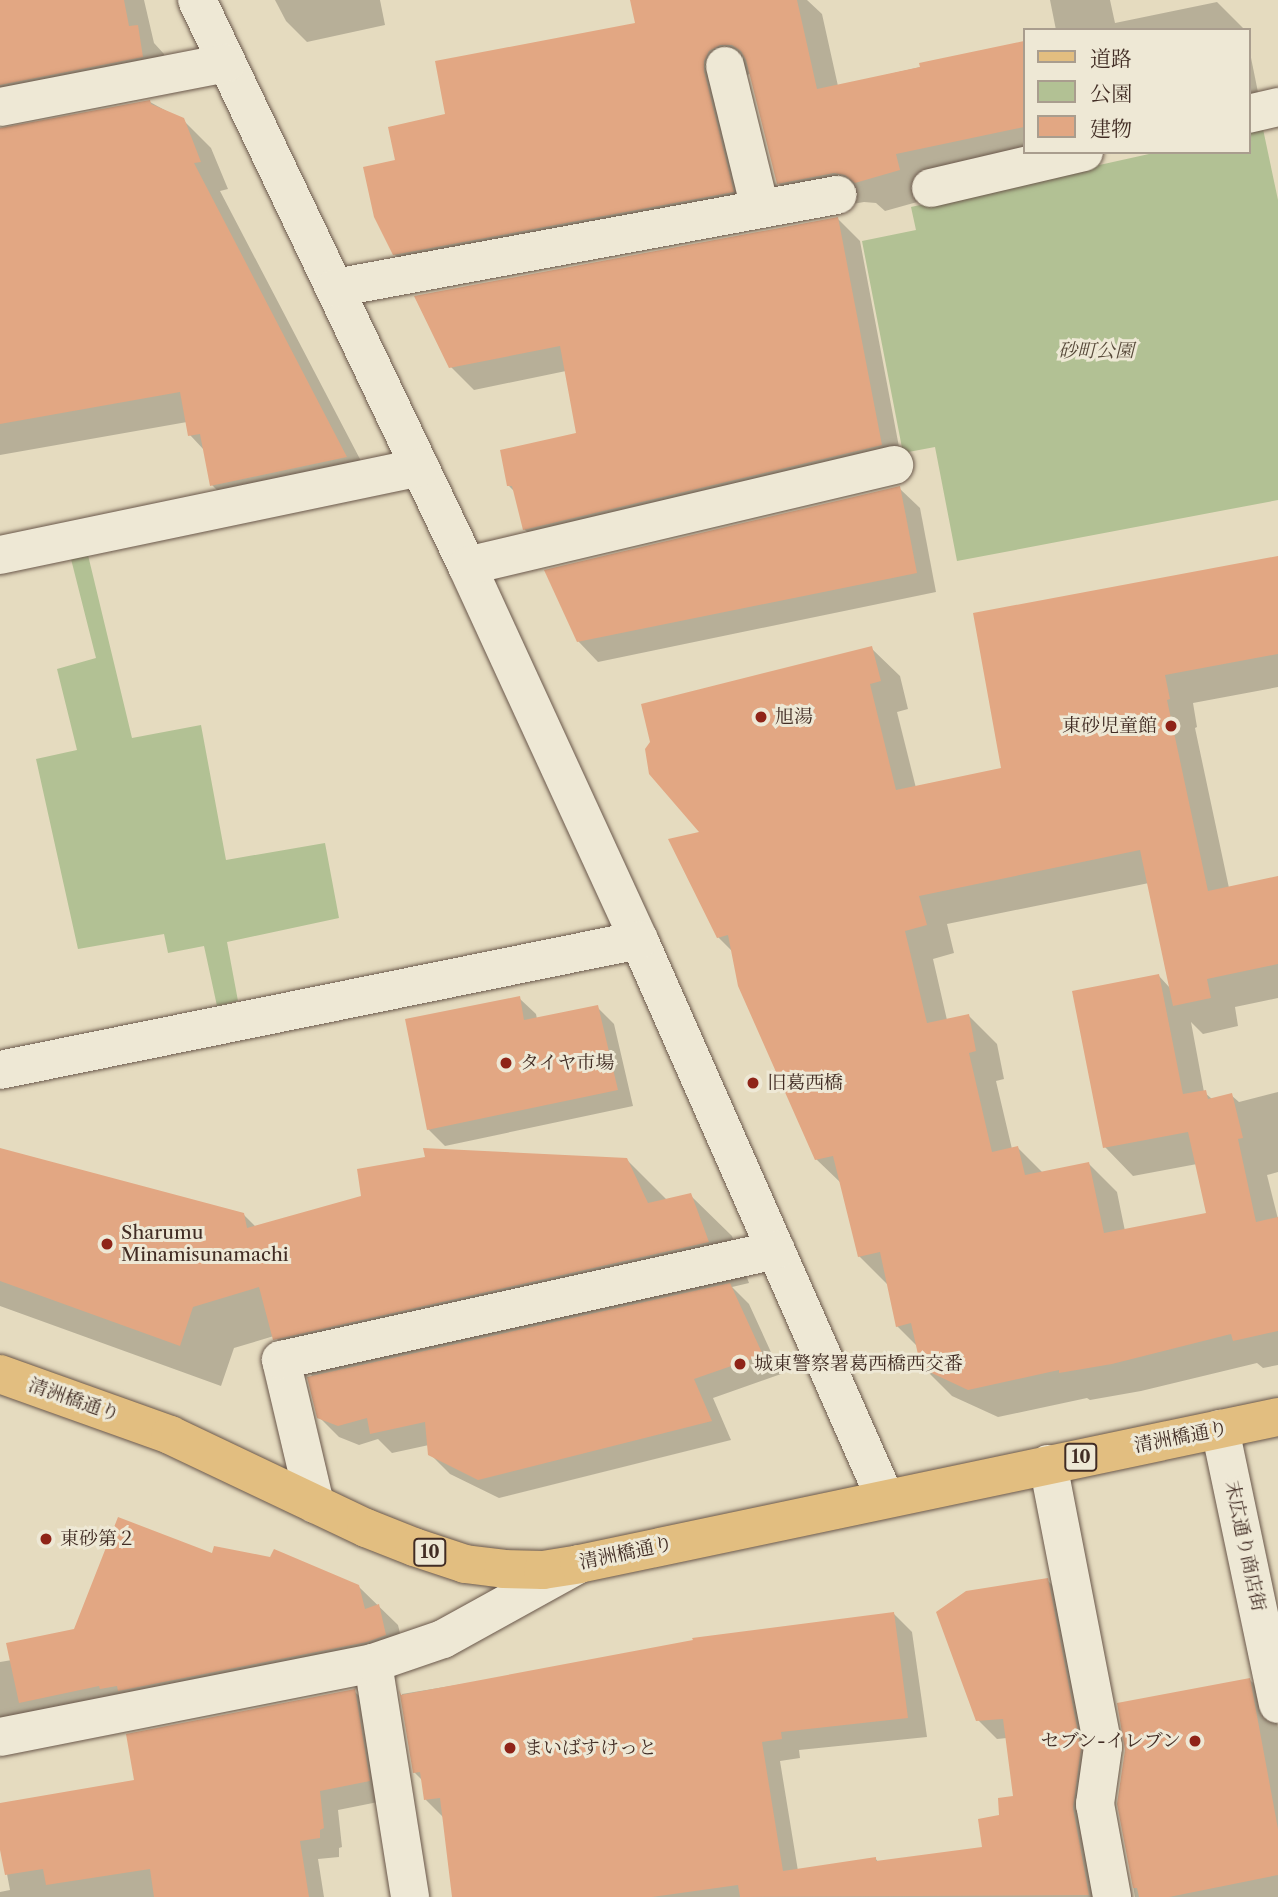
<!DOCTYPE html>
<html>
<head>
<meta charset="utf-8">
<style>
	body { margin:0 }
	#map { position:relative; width:1278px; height:1897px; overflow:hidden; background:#e5dbbf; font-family:"Libre Caslon Text","Noto Serif JP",serif }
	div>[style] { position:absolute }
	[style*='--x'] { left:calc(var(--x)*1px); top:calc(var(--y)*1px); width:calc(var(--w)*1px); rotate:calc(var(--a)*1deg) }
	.green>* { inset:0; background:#b2c194 }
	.shadow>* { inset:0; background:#0003 }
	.building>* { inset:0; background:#e2a783 }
	.roads { filter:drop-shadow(0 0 2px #6a584b) drop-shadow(0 0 2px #6a584b) }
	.minor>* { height:38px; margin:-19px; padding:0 19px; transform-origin:19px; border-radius:19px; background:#eee8d5 }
	.major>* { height:38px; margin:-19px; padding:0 19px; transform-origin:19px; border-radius:19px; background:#e2be80 }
	.dots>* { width:19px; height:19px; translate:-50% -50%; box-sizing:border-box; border:4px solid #eee8d5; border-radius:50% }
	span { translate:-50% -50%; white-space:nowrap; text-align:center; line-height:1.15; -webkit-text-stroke:6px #eee8d5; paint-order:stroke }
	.shield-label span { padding:2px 5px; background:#eee8d5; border:2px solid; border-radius:5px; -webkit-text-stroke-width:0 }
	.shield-label { font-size:18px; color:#412c24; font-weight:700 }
	.park-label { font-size:19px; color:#584a3a; font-style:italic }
	.poi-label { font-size:19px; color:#412c24 }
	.left { translate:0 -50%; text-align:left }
	.right { translate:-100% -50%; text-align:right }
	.street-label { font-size:19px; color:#412c24 }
	.legend { position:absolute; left:1023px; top:28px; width:228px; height:126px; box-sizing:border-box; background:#eee8d5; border:2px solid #a99d8e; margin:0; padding:9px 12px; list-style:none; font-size:21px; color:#412c24 }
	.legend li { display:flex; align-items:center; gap:14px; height:35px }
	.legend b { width:35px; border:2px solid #a99d8e }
</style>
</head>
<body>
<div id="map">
	<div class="green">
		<i style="clip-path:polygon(1263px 129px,1278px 200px,1278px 500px,957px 561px,935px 447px,903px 453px,862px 241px,916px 230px,911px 207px,1158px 152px,1248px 152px,1248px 132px)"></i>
		<i style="clip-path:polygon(88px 555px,132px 738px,201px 725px,226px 860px,325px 843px,339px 918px,227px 942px,238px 1001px,217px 1006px,204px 946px,168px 953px,164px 934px,78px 949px,36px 759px,77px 750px,57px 669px,96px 658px,71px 559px)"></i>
	</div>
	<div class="shadow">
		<i style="clip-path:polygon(0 0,144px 0,154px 43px,164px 54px,170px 84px,0 113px)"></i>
		<i style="clip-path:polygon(275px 0,380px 0,385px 25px,307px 42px,286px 21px)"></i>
		<i style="clip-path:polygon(632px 0,807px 0,822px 14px,838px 86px,1024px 43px,1024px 152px,928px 199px,885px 211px,876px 203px,864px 202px,807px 212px,778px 183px,751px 73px,738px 80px,762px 221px,424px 283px,394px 254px,397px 161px,447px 115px,637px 24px)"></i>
		<i style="clip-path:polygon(1050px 0,1110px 0,1115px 23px,1217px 2px,1245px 30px,1056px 30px)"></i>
		<i style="clip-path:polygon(1248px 43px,1262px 112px,1248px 115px)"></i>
		<i style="clip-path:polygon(150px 102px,183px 120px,211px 148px,228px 189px,220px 191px,373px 484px,239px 512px,212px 485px,205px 451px,190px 435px,187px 422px,0 455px,0 129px)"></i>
		<i style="clip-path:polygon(838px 219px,860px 241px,903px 468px,547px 552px,524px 529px,515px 492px,509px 486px,578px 435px,566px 371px,474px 390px,451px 367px)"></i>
		<i style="clip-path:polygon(899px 488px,920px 508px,936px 592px,598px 662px,578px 641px)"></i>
		<i style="clip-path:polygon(evenodd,1278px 558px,1278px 687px,1193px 703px,1197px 727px,1195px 728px,1229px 888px,1278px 878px,1278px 998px,1235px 1007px,1238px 1026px,1203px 1034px,1191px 1022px,1204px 1092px,1212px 1099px,1231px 1095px,1239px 1102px,1278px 1092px,1278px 1172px,1267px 1175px,1278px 1219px,1278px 1365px,1263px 1368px,1257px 1363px,1141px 1391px,1090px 1400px,1087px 1398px,998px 1417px,952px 1396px,923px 1367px,918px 1347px,897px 1326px,889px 1286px,859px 1256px,842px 1184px,816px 1159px,733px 952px,718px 937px,703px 833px,871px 648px,900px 676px,908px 709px,897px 712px,916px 788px,1003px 769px,1278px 558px,1149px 883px,1170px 988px,1159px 976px,1105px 1147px,1133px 1176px,1197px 1164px,1208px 1214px,1125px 1231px,1117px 1192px,1089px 1164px,1043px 1173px,1018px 1148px,1012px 1149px,996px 1081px,1004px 1079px,997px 1044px,968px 1015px,947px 1020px,933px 959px,954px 953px,947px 924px,1149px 883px)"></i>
		<i style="clip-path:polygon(519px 998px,536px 1014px,537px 1019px,597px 1007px,614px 1024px,633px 1106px,445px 1146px,428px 1129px)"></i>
		<i style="clip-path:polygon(0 1150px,243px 1214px,256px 1227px,626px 1159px,667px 1200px,690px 1195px,732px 1236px,749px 1283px,732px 1287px,749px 1304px,781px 1374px,713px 1398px,731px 1440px,499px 1498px,450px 1474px,430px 1454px,429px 1445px,392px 1453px,378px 1439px,359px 1445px,339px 1437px,319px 1417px,313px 1377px,274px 1336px,234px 1348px,221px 1386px,0 1306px)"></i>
		<i style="clip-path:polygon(214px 1555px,358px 1586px,398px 1625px,405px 1654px,0 1726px,0 1662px,12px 1660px,76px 1630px)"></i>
		<i style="clip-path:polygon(1047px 1580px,1066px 1599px,1104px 1897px,453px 1897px,444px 1818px,426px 1800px,423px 1781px,414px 1772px,402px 1694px,893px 1613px,912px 1632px,927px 1737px,799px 1750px,800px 1758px,780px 1761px,798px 1871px,875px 1858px,879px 1863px,984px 1848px,1015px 1798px,1007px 1738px,997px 1739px,978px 1720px)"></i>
		<i style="clip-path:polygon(1250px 1680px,1269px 1699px,1278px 1727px,1278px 1897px,1135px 1897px,1119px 1804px)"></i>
		<i style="clip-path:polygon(354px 1691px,373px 1710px,388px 1800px,338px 1810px,342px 1847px,339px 1848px,339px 1857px,318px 1859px,324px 1897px,0 1897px,0 1892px,10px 1890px,0 1837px,0 1805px,136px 1782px)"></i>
	</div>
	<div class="building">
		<i style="clip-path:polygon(0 0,124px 0,129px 26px,138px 25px,143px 57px,0 85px)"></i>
		<i style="clip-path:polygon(630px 0,797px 0,817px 89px,920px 67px,919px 63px,1024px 41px,1024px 127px,896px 154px,900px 170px,855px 183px,845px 175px,834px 173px,777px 184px,746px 60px,741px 51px,732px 45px,720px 45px,709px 51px,704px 61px,704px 71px,734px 192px,393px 255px,374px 217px,363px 167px,395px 160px,388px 127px,445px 114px,435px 61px,635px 23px)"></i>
		<i style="clip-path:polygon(150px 100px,151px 104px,184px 118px,201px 162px,194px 163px,347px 457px,210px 486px,200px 434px,188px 436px,180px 392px,0 424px,0 128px)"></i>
		<i style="clip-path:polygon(838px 217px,882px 445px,523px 530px,512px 486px,507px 486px,500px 450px,576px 433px,560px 346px,449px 368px,414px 296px)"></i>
		<i style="clip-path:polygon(900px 486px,917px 573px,577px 642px,544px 570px)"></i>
		<i style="clip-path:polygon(1278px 556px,1278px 654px,1165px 675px,1170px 699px,1167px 700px,1208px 891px,1278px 876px,1278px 964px,1207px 979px,1211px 998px,1173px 1006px,1140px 850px,919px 896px,927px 925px,905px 931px,927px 1023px,969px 1014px,976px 1051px,969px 1053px,992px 1152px,1018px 1146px,1025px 1175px,1089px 1162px,1104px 1233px,1206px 1213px,1188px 1132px,1103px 1148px,1072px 991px,1159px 974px,1183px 1094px,1206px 1090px,1208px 1099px,1232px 1093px,1243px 1138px,1238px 1139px,1256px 1222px,1278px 1217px,1278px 1331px,1233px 1341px,1231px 1334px,1112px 1364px,1059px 1373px,1059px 1370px,968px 1390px,921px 1368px,911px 1323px,896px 1327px,880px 1252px,858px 1257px,833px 1156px,815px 1160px,738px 986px,728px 935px,717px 938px,668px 839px,699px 832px,649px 774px,645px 749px,650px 742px,641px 704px,872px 646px,881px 681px,870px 684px,896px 790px,1001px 768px,973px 613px)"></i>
		<i style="clip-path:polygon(520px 996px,524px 1020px,598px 1005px,618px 1090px,427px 1130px,405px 1019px)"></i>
		<i style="clip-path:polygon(0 1148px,244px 1213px,247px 1228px,361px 1196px,357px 1169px,425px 1157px,423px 1148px,627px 1158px,648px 1203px,691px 1193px,709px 1242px,273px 1340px,259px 1287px,193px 1307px,180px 1346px,0 1281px)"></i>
		<i style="clip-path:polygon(730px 1283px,763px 1355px,694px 1379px,712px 1421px,478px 1480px,428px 1455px,425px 1422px,370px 1434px,367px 1418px,338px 1426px,317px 1418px,307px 1377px)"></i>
		<i style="clip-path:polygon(118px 1517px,212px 1553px,214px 1546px,270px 1557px,274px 1549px,359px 1585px,365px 1609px,379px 1604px,386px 1635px,367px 1642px,118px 1691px,117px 1686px,100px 1689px,99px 1686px,19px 1703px,6px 1643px,74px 1629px)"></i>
		<i style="clip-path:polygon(1048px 1578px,1081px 1748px,1073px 1808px,1089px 1895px,740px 1897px,738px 1885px,652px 1897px,452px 1897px,440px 1798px,424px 1800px,420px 1772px,413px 1773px,399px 1689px,401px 1695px,693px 1640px,692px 1638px,894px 1612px,908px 1718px,781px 1732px,782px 1739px,762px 1742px,783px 1871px,876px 1857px,876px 1861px,982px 1847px,978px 1819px,999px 1815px,998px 1798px,1013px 1796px,1003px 1719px,976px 1721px,936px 1612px,966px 1591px)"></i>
		<i style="clip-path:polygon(1250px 1678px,1278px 1829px,1278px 1875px,1169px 1897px,1139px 1897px,1137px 1888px,1133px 1888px,1117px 1804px,1125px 1750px,1117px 1703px)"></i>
		<i style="clip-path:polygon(355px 1689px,370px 1781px,320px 1791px,324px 1828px,320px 1830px,320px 1838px,300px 1841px,309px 1897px,154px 1897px,150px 1869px,46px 1885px,43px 1869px,5px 1875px,0 1850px,0 1803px,134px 1780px,126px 1734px)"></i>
	</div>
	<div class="roads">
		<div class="minor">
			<i style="--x:197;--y:0;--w:627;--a:64.5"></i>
			<i style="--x:467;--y:566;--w:412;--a:65.3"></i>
			<i style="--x:639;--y:940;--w:610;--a:66.21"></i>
			<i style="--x:725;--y:66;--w:146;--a:76.2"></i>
			<i style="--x:0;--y:107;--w:230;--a:-11"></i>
			<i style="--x:1248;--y:114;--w:31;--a:-13"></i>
			<i style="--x:931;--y:188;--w:157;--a:-13.2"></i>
			<i style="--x:335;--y:288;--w:511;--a:-10.5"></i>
			<i style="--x:0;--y:555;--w:429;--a:-11.8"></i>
			<i style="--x:467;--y:566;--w:439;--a:-13.3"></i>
			<i style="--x:0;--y:1070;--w:652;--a:-11.5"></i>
			<i style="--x:1220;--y:1429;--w:281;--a:78.1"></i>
			<i style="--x:1048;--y:1464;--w:288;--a:79"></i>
			<i style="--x:1103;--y:1747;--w:58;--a:98"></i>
			<i style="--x:1095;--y:1804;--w:95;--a:79.6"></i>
			<i style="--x:315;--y:1504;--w:148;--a:-103.3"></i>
			<i style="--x:281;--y:1360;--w:507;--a:-12.53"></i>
			<i style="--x:373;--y:1663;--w:237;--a:81"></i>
			<i style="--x:0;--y:1737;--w:380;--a:-11.2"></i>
			<i style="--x:373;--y:1663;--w:74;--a:-18.9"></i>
			<i style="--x:443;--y:1639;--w:155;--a:-28.9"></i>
		</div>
		<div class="major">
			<i style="--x:0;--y:1374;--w:181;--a:19.7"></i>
			<i style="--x:170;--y:1435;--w:217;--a:25.4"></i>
			<i style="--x:366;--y:1528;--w:52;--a:21.6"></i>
			<i style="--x:414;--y:1547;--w:54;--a:18.4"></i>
			<i style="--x:465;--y:1564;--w:38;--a:7"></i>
			<i style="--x:503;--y:1569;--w:40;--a:1.4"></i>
			<i style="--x:543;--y:1570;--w:36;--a:-9"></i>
			<i style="--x:579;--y:1564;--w:714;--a:-11.88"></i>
		</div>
	</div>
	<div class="dots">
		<i style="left:761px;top:717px;background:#8f2418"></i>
		<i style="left:1171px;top:726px;background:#8f2418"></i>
		<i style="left:506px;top:1063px;background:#8f2418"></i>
		<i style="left:753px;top:1083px;background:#8f2418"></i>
		<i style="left:107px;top:1244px;background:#8f2418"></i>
		<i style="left:740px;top:1364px;background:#8f2418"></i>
		<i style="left:46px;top:1539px;background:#8f2418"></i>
		<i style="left:1195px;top:1741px;background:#8f2418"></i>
		<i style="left:510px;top:1748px;background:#8f2418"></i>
	</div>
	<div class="shield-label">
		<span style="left:1081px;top:1457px">10</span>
		<span style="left:430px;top:1552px">10</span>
	</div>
	<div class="park-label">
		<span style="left:1096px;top:351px">砂町公園</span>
	</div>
	<div class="poi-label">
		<span class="left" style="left:775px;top:717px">旭湯</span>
		<span class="right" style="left:1157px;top:726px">東砂児童館</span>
		<span class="left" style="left:520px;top:1063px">タイヤ市場</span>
		<span class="left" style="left:767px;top:1083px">旧葛西橋</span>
		<span class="left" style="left:121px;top:1244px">Sharumu<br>Minamisunamachi</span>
		<span class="left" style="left:754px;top:1364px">城東警察署葛西橋西交番</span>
		<span class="left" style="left:60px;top:1539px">東砂第２</span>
		<span class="right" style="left:1181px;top:1741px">セブン-イレブン</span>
		<span class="left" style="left:524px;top:1748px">まいばすけっと</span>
	</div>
	<div class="street-label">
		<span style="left:74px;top:1400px;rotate:19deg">清洲橋通り</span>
		<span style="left:1181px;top:1437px;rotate:-11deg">清洲橋通り</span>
		<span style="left:1245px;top:1546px;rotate:78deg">末広通り商店街</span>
		<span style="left:626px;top:1553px;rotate:-12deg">清洲橋通り</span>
	</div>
	<ul class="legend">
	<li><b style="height:9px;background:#e2be80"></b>道路</li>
	<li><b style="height:19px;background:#b2c194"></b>公園</li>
	<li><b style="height:19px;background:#e2a783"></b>建物</li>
	</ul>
</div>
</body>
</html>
